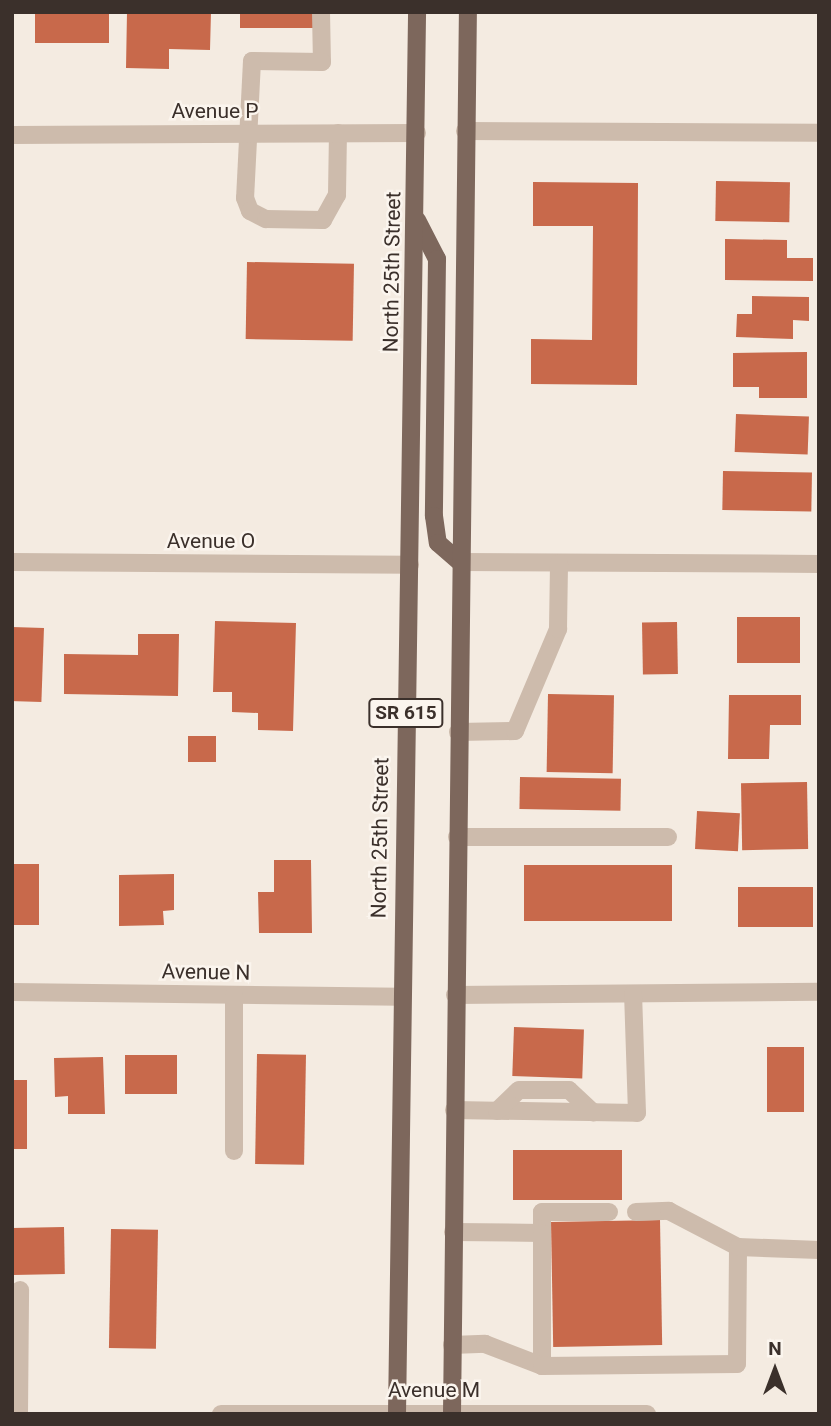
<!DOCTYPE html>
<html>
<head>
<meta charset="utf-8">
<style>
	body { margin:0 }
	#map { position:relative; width:831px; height:1426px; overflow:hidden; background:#f4ebe1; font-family:Roboto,sans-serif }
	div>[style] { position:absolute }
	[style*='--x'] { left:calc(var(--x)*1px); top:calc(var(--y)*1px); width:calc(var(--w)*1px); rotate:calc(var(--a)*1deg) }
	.building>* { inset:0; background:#c8694b; transform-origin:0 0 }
	.minor>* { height:18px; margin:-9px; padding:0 9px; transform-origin:9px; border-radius:9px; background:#cdbbac }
	.major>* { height:18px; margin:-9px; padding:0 9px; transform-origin:9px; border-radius:9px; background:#7d675c }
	span { translate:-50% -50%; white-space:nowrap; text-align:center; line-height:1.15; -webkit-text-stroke:5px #fbf5ee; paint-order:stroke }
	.shield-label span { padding:2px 5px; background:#fbf5ee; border:2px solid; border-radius:5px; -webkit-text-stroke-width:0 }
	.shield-label { font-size:19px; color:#3b302b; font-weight:700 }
	.street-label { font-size:21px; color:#3b302b }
	.frame { position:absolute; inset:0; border:14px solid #3b302b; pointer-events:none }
	.north { position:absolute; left:740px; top:1335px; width:70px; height:70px; -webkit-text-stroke:5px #fbf5ee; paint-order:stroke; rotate:0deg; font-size:19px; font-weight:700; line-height:28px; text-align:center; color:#3b302b }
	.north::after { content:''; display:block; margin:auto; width:24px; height:32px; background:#3b302b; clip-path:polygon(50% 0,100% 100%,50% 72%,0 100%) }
</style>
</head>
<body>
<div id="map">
	<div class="building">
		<i style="left:35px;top:12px;width:74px;height:31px"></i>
		<i style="clip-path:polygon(127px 12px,211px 12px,210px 50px,169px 49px,169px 69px,126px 68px)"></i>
		<i style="left:240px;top:12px;width:73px;height:16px"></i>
		<i style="left:716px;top:181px;width:74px;height:40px;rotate:1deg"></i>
		<i style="clip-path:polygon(533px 182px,638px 183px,637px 385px,531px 384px,531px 339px,592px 340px,593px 226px,533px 226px)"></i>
		<i style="clip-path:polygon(725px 239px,787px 240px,787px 258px,813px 258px,813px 281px,725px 280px)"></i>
		<i style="left:247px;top:262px;width:107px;height:77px;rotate:1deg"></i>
		<i style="clip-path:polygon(752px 296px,809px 297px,809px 321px,793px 320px,793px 339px,736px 337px,737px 314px,752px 314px)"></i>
		<i style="clip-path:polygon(807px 352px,807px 398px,759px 398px,759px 387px,733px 387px,733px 353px)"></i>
		<i style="left:736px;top:414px;width:73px;height:38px;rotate:2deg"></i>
		<i style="left:723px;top:471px;width:89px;height:39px;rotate:1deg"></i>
		<i style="left:800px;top:617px;width:46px;height:63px;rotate:90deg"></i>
		<i style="clip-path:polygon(215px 621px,296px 623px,293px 731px,258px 730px,258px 713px,232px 712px,232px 692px,213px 692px)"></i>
		<i style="left:677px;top:622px;width:52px;height:35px;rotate:89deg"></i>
		<i style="left:12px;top:627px;width:32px;height:74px;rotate:2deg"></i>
		<i style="clip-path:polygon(138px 634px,179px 634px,178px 696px,64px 694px,64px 654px,138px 655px)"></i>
		<i style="left:548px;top:694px;width:66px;height:78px;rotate:1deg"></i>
		<i style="clip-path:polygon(729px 695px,801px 695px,801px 725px,770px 725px,769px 759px,728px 759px)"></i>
		<i style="left:188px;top:736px;width:28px;height:26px"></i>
		<i style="left:520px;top:777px;width:101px;height:32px;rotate:1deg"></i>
		<i style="left:807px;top:782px;width:67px;height:66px;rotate:89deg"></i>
		<i style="left:697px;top:811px;width:43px;height:38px;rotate:3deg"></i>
		<i style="clip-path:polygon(274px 860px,311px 860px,312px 933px,259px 933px,258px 892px,274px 892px)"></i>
		<i style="left:12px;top:864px;width:27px;height:61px"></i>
		<i style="left:524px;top:865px;width:148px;height:56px"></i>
		<i style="clip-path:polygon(174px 874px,174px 910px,163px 911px,164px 925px,119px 926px,119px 875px)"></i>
		<i style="left:738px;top:887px;width:75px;height:40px"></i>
		<i style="left:514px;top:1027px;width:70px;height:49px;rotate:2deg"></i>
		<i style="left:767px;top:1047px;width:37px;height:65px"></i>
		<i style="left:257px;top:1054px;width:49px;height:110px;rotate:1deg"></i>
		<i style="left:177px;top:1055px;width:39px;height:52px;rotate:90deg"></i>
		<i style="clip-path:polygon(103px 1057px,105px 1114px,68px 1114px,68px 1096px,55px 1097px,54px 1058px)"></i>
		<i style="left:12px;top:1080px;width:15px;height:69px"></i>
		<i style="left:622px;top:1150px;width:50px;height:109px;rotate:90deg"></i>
		<i style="left:660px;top:1220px;width:125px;height:109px;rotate:89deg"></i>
		<i style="left:64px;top:1227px;width:47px;height:52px;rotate:89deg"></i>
		<i style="left:111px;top:1229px;width:47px;height:119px;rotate:1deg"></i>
	</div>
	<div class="minor">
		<i style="--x:321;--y:12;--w:50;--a:88.9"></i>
		<i style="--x:322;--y:62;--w:70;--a:-179.2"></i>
		<i style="--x:252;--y:61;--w:137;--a:92.9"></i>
		<i style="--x:245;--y:198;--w:14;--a:69"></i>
		<i style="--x:250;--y:211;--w:18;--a:27"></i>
		<i style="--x:266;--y:219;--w:57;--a:1"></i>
		<i style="--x:323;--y:220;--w:29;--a:-61"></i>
		<i style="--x:337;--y:195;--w:62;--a:-89.1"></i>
		<i style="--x:465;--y:131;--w:354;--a:0.3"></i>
		<i style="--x:12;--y:135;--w:405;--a:-0.3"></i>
		<i style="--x:12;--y:562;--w:398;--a:0.4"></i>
		<i style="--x:460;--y:562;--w:359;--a:0.3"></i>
		<i style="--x:458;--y:732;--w:57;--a:-1"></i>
		<i style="--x:515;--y:731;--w:111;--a:-67.1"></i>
		<i style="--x:558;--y:629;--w:66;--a:-89.1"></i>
		<i style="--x:457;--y:837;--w:211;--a:0"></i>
		<i style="--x:12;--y:992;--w:388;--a:0.7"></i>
		<i style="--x:234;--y:995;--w:156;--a:90"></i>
		<i style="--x:455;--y:995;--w:364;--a:-0.5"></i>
		<i style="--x:454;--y:1110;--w:183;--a:0.9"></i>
		<i style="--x:637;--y:1113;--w:119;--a:-91.9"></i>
		<i style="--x:497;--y:1111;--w:30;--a:-44"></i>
		<i style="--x:519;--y:1090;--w:50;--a:0"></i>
		<i style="--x:569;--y:1090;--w:33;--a:43"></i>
		<i style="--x:636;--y:1212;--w:33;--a:-2"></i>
		<i style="--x:669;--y:1211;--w:78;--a:27.6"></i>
		<i style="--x:453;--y:1232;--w:89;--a:0.6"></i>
		<i style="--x:542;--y:1233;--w:21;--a:-90"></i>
		<i style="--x:542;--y:1212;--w:67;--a:0"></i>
		<i style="--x:542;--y:1233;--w:133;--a:90"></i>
		<i style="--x:452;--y:1345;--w:33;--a:-2"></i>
		<i style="--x:485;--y:1344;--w:61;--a:21.1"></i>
		<i style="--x:542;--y:1366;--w:195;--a:-0.6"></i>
		<i style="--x:737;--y:1364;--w:117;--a:-89.5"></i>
		<i style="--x:738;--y:1247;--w:81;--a:2.1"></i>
		<i style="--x:19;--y:1414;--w:124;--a:-89.5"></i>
		<i style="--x:221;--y:1414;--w:426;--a:0"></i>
	</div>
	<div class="major">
		<i style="--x:417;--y:220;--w:44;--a:62.9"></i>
		<i style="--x:437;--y:259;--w:257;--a:90.7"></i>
		<i style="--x:434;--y:516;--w:27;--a:82"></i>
		<i style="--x:438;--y:543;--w:29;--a:41"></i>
		<i style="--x:397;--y:1414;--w:1402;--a:-89.18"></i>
		<i style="--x:452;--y:1414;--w:1402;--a:-89.35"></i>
	</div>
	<div class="shield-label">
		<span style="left:406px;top:713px">SR 615</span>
	</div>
	<div class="street-label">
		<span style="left:215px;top:111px">Avenue P</span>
		<span style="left:392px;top:272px;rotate:-89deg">North 25th Street</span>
		<span style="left:211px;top:541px">Avenue O</span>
		<span style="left:380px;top:838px;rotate:-89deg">North 25th Street</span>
		<span style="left:206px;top:972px;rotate:1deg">Avenue N</span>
		<span style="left:434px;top:1390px">Avenue M</span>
	</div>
	<div class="frame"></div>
	<div class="north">N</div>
</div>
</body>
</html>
